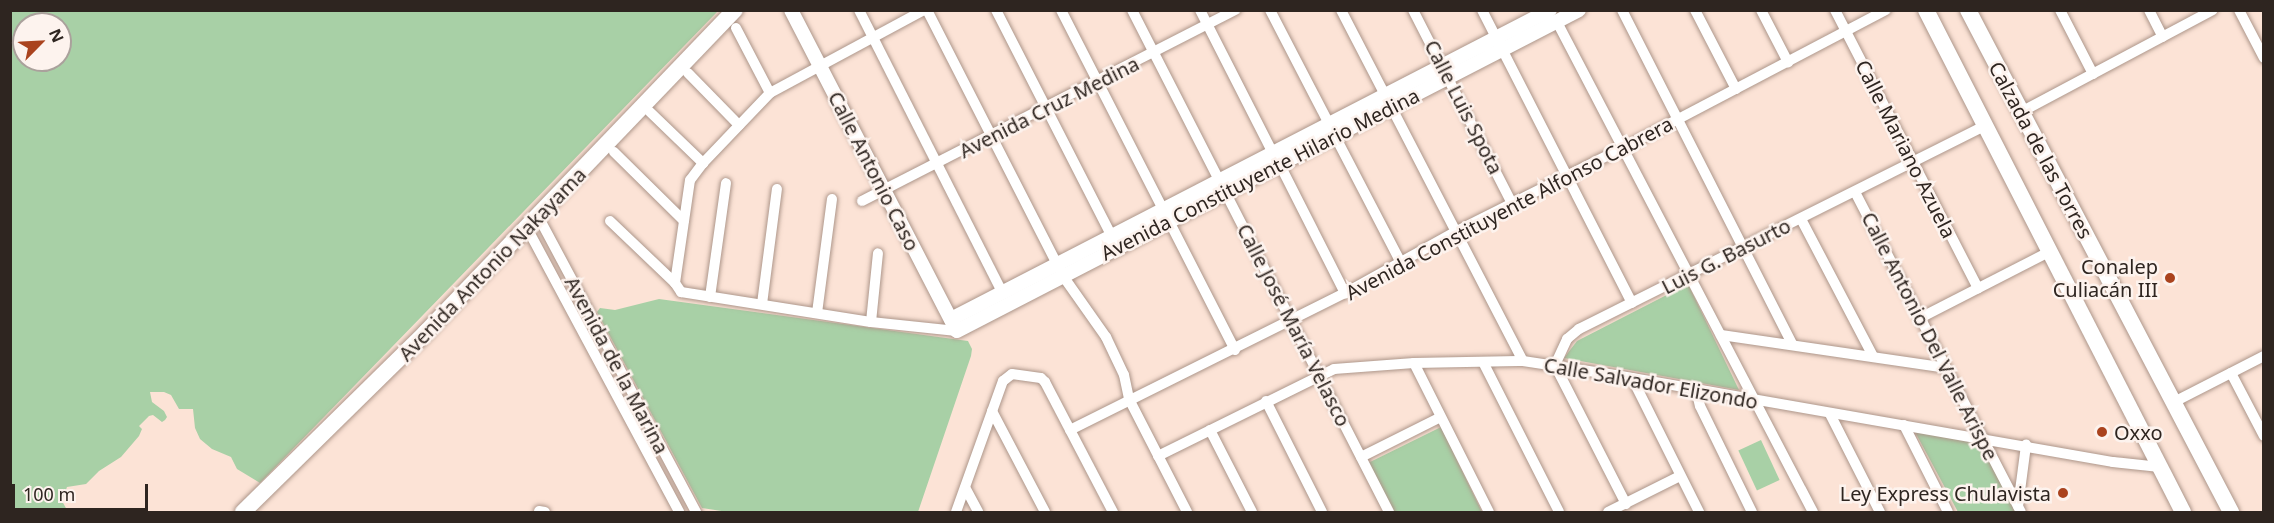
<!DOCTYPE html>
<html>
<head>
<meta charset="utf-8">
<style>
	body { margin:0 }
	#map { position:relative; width:2274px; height:523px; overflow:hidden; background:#fce3d6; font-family:"Noto Sans",sans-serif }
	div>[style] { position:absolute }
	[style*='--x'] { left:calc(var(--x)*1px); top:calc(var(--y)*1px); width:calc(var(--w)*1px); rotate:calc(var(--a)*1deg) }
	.green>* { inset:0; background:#a8d0a6; transform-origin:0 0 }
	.roads { filter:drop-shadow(0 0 2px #ad968a) drop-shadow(0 0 2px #ad968a) }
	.minor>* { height:10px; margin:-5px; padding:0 5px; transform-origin:5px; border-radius:5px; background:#fff }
	.tertiary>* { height:14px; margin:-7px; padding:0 7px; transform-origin:7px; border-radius:7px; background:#fff }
	.primary>* { height:16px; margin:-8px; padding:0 8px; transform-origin:8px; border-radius:8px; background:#fff }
	.dots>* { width:16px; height:16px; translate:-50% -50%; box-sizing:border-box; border:3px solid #fdf3ee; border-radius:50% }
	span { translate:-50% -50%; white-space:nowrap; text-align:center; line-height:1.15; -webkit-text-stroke:5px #fdf3ee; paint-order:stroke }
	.street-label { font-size:20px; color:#2e2520 }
	.poi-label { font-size:20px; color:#2e2520 }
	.right { translate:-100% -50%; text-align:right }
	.left { translate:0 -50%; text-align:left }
	.frame { position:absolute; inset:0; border:12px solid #2e2520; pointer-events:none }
	.north { position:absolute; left:12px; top:12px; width:60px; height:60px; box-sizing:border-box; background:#fdf3ee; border:2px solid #aaa19c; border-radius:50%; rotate:66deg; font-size:16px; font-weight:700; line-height:24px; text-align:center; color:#2e2520 }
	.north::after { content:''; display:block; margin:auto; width:21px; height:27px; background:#aa431e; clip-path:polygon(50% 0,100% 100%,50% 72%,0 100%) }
	.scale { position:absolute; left:12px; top:484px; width:136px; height:27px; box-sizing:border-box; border:3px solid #2e2520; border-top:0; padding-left:8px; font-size:18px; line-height:21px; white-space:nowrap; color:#2e2520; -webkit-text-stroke:4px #fdf3ee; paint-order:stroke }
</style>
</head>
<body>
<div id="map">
	<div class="green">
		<i style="clip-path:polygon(evenodd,10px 11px,11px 10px,718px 11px,260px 483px,237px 469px,231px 457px,212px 449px,200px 439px,195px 428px,193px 409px,179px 409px,171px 395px,164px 392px,150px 392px,152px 402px,164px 411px,167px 417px,165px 420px,162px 422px,153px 415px,149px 416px,139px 426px,142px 429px,139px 436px,121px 457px,99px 471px,86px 484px,67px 487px,62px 501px,67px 510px,65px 512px,11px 512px,10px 11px,24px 24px,60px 24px,60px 60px,24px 60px,24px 24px)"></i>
		<i style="clip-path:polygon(1688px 284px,1739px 390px,1564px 358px,1577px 341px)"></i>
		<i style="clip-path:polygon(659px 299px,968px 341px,972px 349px,971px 356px,918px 512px,728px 512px,702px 508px,597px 312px,600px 308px,615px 310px)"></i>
		<i style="clip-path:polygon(1441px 427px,1482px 512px,1393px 512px,1368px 463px)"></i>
		<i style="clip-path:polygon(1914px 430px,1979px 440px,2017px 512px,1958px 512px)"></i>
		<i style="left:1761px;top:440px;width:44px;height:25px;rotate:65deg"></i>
	</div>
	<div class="roads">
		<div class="minor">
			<i style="--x:859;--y:10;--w:316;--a:63.1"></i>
			<i style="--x:924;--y:10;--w:175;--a:151.7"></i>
			<i style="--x:770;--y:93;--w:97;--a:133.7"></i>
			<i style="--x:703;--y:163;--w:21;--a:127"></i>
			<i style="--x:690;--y:180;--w:104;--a:98.3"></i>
			<i style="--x:675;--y:283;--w:11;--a:56"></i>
			<i style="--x:681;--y:292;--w:192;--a:9"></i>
			<i style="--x:871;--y:322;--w:86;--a:6"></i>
			<i style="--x:927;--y:10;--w:299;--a:62.9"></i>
			<i style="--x:1063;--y:276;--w:75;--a:54.8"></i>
			<i style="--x:1106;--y:337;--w:42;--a:64.7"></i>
			<i style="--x:1124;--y:375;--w:25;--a:78"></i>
			<i style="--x:1129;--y:399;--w:127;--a:62.8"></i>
			<i style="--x:996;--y:10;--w:262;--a:62.9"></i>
			<i style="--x:1061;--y:10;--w:382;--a:62.9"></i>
			<i style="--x:1132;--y:10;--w:564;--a:62.89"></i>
			<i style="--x:1200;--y:10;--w:161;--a:63"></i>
			<i style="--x:1270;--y:10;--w:128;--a:62.6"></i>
			<i style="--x:1341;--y:10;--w:395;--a:62.6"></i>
			<i style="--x:1413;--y:10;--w:219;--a:62.9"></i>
			<i style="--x:1482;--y:10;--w:329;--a:62.9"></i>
			<i style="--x:1622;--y:10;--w:376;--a:63"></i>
			<i style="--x:1695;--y:10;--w:89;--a:62.6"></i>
			<i style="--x:1761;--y:10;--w:59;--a:62.6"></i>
			<i style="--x:1835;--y:10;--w:313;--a:62.8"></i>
			<i style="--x:2060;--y:10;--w:72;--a:62.7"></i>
			<i style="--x:2149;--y:10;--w:30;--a:63"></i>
			<i style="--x:2239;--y:10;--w:54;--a:62.5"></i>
			<i style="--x:1557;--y:22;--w:553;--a:62.42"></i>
			<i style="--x:736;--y:28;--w:73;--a:62.4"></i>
			<i style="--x:688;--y:73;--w:73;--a:45.6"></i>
			<i style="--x:650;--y:112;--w:74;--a:43.9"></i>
			<i style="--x:2021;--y:112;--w:217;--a:-28"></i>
			<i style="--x:1335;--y:136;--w:141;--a:62.5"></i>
			<i style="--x:614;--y:152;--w:98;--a:44.6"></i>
			<i style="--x:1280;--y:165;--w:144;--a:63.1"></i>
			<i style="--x:1855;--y:192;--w:360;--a:62.6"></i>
			<i style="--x:862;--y:201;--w:420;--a:-27.1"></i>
			<i style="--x:538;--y:216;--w:336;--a:61.9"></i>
			<i style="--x:1801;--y:219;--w:155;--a:62.3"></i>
			<i style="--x:610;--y:221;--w:90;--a:43.6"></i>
			<i style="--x:527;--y:228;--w:322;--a:61.8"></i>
			<i style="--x:710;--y:297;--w:115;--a:-82"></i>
			<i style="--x:762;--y:304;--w:116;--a:-82.6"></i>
			<i style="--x:817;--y:313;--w:115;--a:-82.5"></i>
			<i style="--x:1920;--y:318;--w:147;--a:-27.1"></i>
			<i style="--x:871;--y:322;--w:69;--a:-84.2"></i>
			<i style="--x:1721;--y:335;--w:227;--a:8.3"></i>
			<i style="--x:1483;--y:362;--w:168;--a:63.1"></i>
			<i style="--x:1414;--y:363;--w:167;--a:63.3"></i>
			<i style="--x:2231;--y:373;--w:71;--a:62.4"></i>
			<i style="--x:1632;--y:378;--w:150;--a:63.4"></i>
			<i style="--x:1696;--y:389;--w:17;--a:77"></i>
			<i style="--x:1700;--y:406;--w:118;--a:63.9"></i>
			<i style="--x:1266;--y:401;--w:124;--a:63.2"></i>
			<i style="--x:2174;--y:402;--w:101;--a:-27.1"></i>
			<i style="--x:992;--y:411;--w:114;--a:62.3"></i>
			<i style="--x:1830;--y:414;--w:110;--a:63"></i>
			<i style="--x:1904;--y:425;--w:97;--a:63.2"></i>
			<i style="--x:1070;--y:430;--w:307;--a:-26.5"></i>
			<i style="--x:1345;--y:293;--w:126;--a:-29"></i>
			<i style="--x:1455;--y:232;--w:188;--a:-26.6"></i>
			<i style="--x:1623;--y:148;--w:297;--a:-27.7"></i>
			<i style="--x:1210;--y:430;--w:92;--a:62.9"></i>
			<i style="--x:1158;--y:456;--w:196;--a:-26.3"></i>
			<i style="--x:1334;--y:369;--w:80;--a:-4.3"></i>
			<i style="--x:1414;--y:363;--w:109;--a:-1.1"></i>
			<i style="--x:1523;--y:361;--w:93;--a:8.7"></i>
			<i style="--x:1615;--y:375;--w:506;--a:9.91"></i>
			<i style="--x:2113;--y:462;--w:47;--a:6.1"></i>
			<i style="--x:1361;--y:457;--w:89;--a:-26.6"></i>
			<i style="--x:966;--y:489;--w:26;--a:62"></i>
			<i style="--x:1626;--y:504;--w:156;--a:-117.1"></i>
			<i style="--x:1555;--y:365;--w:29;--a:-65"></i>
			<i style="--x:1567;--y:339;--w:16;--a:-40"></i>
			<i style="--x:1579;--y:329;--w:455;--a:-26.6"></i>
			<i style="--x:2018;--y:506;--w:62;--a:-82.5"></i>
			<i style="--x:539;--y:511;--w:6;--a:9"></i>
			<i style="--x:956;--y:512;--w:139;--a:-70.3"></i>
			<i style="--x:1003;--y:381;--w:11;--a:-38"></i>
			<i style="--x:1012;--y:374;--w:29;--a:8"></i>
			<i style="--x:1041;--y:378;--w:6;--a:45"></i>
			<i style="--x:1045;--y:382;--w:147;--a:62.4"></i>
			<i style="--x:1608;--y:512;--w:80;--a:-26.6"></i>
		</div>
		<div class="tertiary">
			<i style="--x:791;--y:10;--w:361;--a:62.7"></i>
			<i style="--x:957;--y:331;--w:700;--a:-27.3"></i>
			<i style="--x:951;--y:319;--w:674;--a:-27.29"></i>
		</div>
		<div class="primary">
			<i style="--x:1926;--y:10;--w:564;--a:62.89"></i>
			<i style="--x:1968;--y:10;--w:567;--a:62.35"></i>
			<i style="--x:243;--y:512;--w:257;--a:-44.5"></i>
			<i style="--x:426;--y:332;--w:446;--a:-46.2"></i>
		</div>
	</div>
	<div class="dots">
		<i style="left:2170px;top:278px;background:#aa431e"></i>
		<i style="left:2102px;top:432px;background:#aa431e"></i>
		<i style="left:2063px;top:493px;background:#aa431e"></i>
	</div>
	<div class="street-label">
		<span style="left:1049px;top:107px;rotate:-27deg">Avenida Cruz Medina</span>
		<span style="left:1464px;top:107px;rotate:63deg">Calle Luis Spota</span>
		<span style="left:1906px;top:149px;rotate:63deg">Calle Mariano Azuela</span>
		<span style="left:2041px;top:150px;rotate:62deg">Calzada de las Torres</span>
		<span style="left:874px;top:171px;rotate:63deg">Calle Antonio Caso</span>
		<span style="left:1260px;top:174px;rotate:-27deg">Avenida Constituyente Hilario Medina</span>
		<span style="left:1509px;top:208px;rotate:-28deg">Avenida Constituyente Alfonso Cabrera</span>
		<span style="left:1726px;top:256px;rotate:-27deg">Luis G. Basurto</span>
		<span style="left:492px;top:264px;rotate:-46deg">Avenida Antonio Nakayama</span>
		<span style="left:1294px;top:325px;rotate:63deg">Calle José María Velasco</span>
		<span style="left:1930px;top:336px;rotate:63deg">Calle Antonio Del Valle Arispe</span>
		<span style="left:617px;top:365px;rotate:62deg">Avenida de la Marina</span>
		<span style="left:1651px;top:383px;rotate:10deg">Calle Salvador Elizondo</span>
	</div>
	<div class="poi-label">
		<span class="right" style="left:2158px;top:278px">Conalep<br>Culiacán III</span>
		<span class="left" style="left:2114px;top:432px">Oxxo</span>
		<span class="right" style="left:2051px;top:493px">Ley Express Chulavista</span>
	</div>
	<div class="frame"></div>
	<div class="north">N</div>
	<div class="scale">100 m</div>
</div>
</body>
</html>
